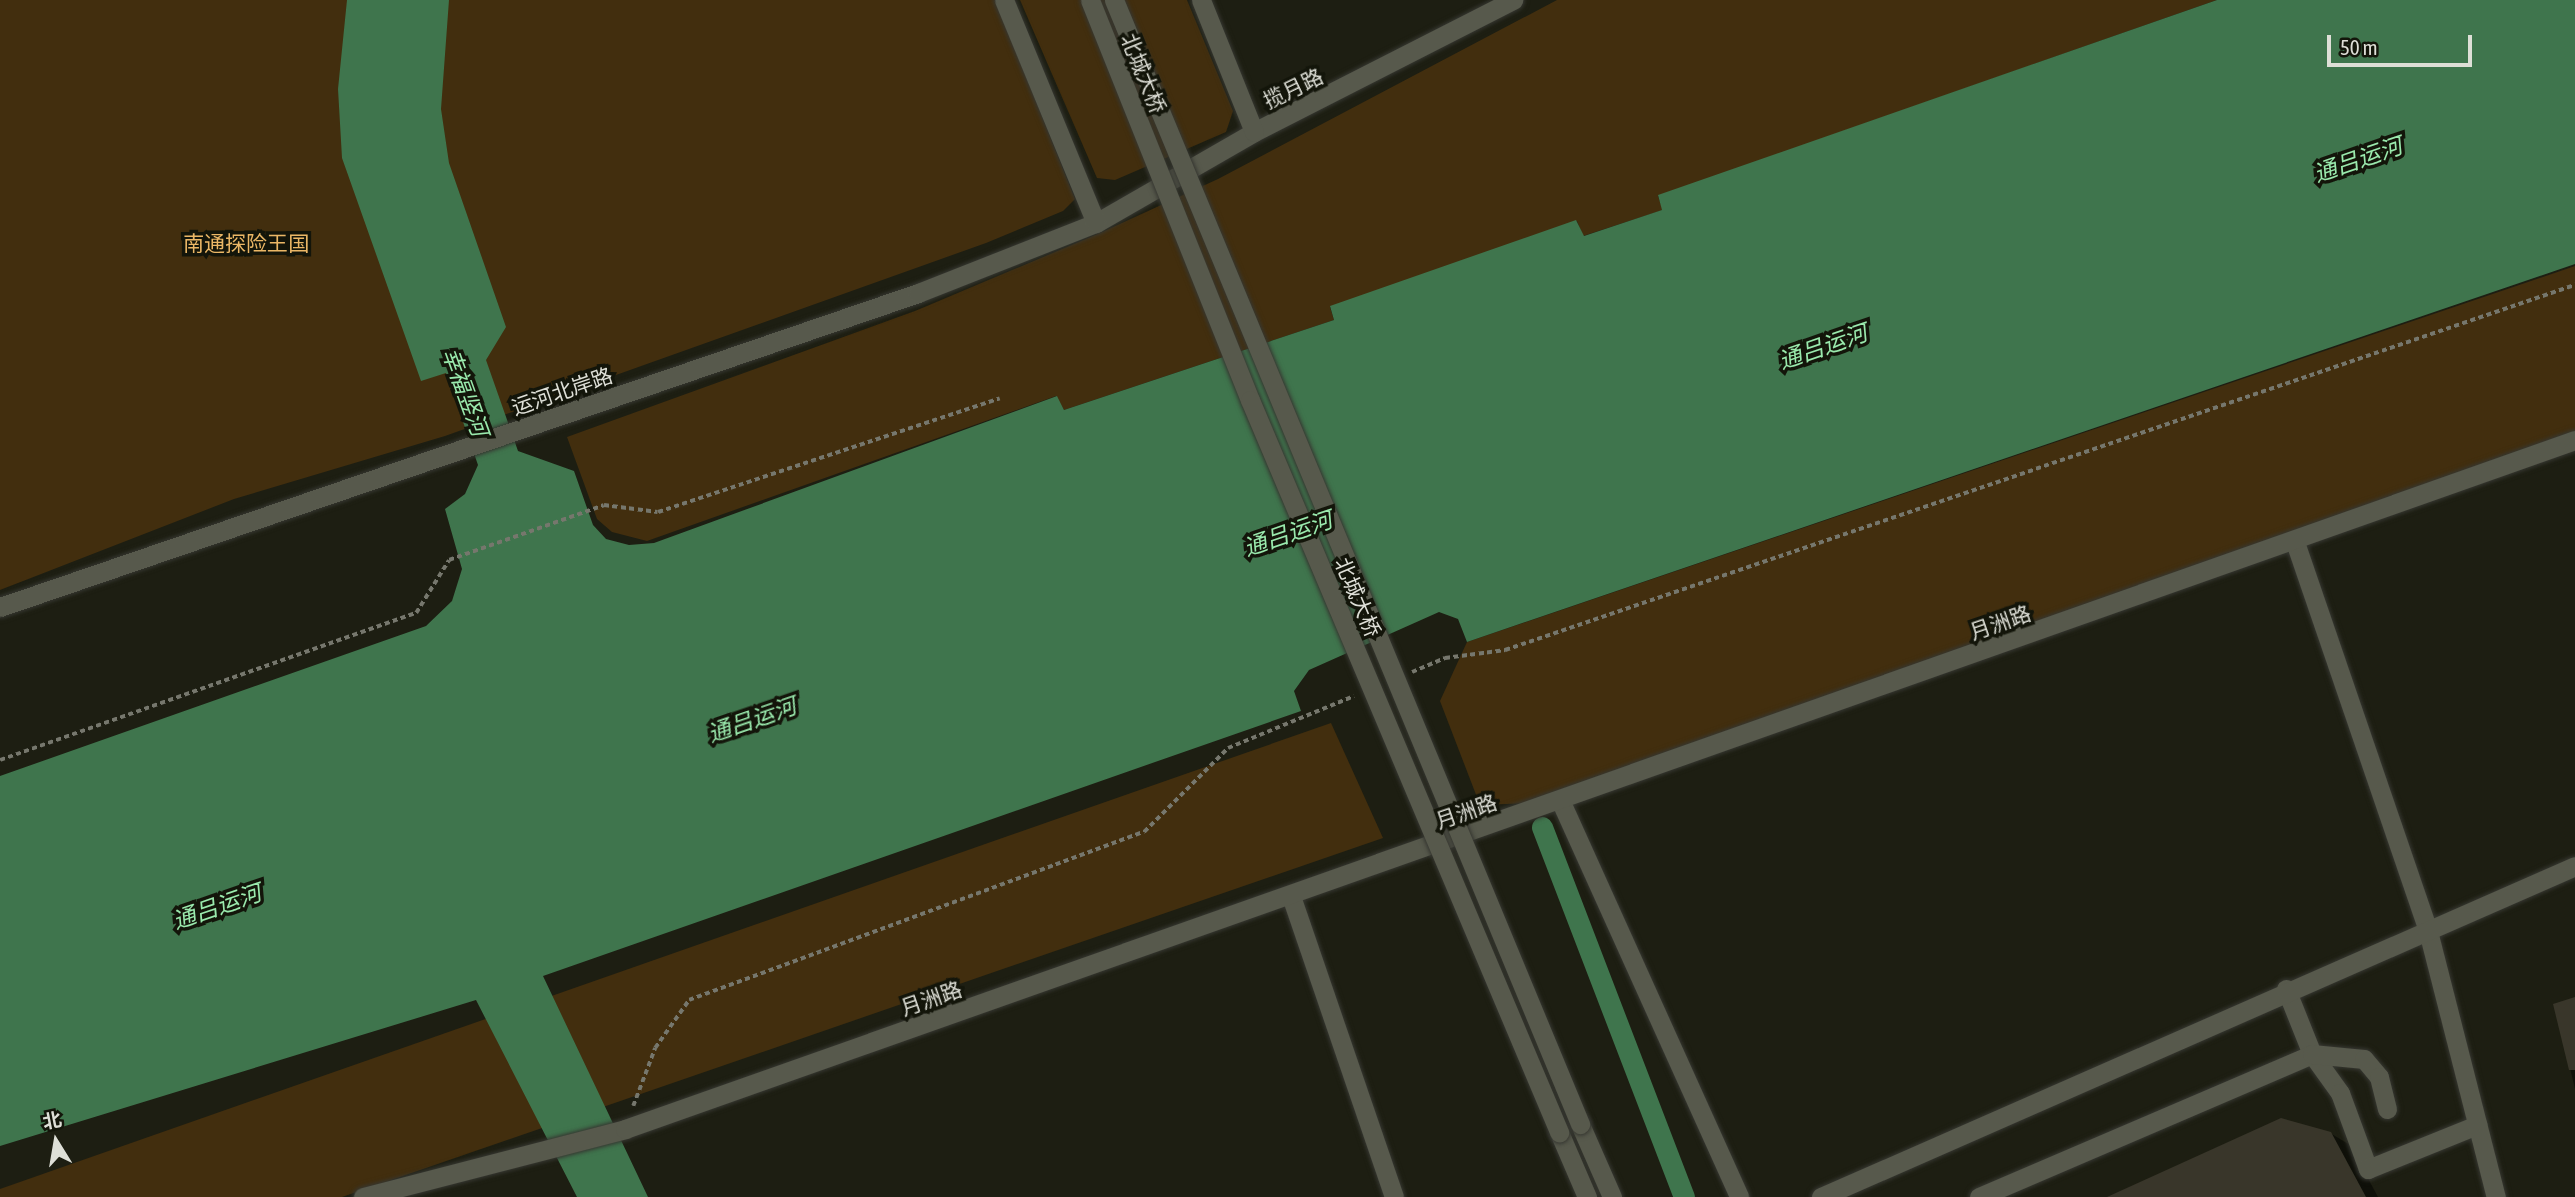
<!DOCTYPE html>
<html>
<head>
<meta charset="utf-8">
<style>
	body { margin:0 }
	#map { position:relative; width:2575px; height:1197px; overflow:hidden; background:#1d1e12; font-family:"Asap Condensed","Noto Sans SC",sans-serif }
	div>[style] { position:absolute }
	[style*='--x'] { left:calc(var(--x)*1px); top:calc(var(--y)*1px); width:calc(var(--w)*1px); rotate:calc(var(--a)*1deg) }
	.green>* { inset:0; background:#422e0e }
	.water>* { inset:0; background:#3f754d }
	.shadow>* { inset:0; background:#0007 }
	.canal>* { height:21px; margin:-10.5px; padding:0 10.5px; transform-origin:10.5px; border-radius:10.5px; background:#3f754d }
	.building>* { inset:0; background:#39362a }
	.path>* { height:3.5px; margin-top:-1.75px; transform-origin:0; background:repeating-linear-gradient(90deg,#76776d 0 5px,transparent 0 8.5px) }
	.roads { filter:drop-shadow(0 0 2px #363731) drop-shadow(0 0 2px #363731) }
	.minor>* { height:19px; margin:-9.5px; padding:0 9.5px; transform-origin:9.5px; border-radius:9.5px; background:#57594c }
	.tertiary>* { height:19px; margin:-9.5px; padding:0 9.5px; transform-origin:9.5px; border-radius:9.5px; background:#57594c }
	.secondary>* { height:19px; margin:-9.5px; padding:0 9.5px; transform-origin:9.5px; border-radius:9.5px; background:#57594c }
	.bridges { filter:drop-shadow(0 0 2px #363731) drop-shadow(0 0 2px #363731) }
	.secondary-bridge>* { height:19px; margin:-9.5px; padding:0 9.5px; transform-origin:9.5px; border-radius:9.5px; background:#57594c }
	span { translate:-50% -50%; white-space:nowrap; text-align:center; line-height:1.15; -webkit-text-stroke:7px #13150a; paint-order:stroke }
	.street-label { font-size:21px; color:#dedfd7 }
	.park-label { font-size:21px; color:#ebb766 }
	.water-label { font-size:23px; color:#9aeaad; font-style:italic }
	.north { position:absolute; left:21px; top:1106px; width:70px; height:70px; -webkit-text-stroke:5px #13150a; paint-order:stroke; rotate:349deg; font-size:19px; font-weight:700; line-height:28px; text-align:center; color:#dedfd7 }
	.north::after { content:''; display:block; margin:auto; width:24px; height:32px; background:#dedfd7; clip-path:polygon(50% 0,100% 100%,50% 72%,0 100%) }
	.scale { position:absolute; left:2327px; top:35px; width:145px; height:32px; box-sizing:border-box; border:4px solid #dedfd7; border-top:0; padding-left:9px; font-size:21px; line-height:24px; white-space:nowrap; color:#dedfd7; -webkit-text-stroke:5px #13150a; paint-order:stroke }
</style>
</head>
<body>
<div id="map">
	<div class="green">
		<i style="clip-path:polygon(0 0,995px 0,1075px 199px,1063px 211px,986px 243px,445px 436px,234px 499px,0 590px)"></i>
		<i style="clip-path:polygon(1020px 0,1187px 0,1233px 111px,1226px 132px,1115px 180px,1097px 178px)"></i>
		<i style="clip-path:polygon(1557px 0,2217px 0,1658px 196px,1663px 210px,1583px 236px,1577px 221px,1330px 307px,1334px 320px,1064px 410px,1056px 396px,647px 541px,612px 532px,597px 519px,567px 437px,915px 311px,1100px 233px,1218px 179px)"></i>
		<i style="clip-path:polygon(2575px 266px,2575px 440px,1561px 802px,1480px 805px,1440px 701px,1467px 642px)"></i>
		<i style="clip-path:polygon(1331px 723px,1383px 838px,342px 1197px,0 1197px,0 1189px)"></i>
	</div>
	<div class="water">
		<i style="clip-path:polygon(347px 0,449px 0,441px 109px,449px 163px,506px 327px,486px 360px,518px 451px,574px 471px,593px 525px,606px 539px,629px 545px,654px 543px,1057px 396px,1064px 410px,1334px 320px,1330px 306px,1576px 220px,1584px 236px,1662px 210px,1658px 195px,2217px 0,2575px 0,2575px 264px,1467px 642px,1458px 619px,1439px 612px,1309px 670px,1294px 691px,1301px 711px,543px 976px,648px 1197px,577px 1197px,476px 1000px,0 1146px,0 776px,426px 626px,452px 601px,462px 569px,445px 509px,465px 494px,478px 465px,446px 373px,421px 381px,342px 158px,338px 89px)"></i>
	</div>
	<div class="shadow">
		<i style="clip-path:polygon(2575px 998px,2575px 1089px,2555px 1005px)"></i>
		<i style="clip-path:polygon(2330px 1133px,2350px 1145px,2378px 1197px,2111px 1197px)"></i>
	</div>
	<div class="canal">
		<i style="--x:1542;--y:827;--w:396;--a:69"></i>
	</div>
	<div class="building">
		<i style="clip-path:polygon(2575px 997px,2575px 1070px,2569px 1070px,2553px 1004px)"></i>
		<i style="clip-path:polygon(2281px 1118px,2331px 1132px,2366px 1197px,2107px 1197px)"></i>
	</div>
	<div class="path">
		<i style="--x:1412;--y:672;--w:36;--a:-23"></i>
		<i style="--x:1445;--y:658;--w:61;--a:-7.6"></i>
		<i style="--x:1505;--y:650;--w:1131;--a:-18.84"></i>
		<i style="--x:0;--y:760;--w:441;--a:-19.5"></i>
		<i style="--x:416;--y:613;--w:62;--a:-58.1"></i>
		<i style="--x:449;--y:560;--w:164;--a:-19.5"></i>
		<i style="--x:604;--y:505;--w:54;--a:7.4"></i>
		<i style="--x:658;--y:512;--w:360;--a:-18.4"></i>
		<i style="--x:633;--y:1106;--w:62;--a:-69.2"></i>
		<i style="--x:655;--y:1048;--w:59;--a:-54.7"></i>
		<i style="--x:689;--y:1000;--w:485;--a:-20.3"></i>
		<i style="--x:1144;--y:832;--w:119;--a:-45"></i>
		<i style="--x:1228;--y:748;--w:136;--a:-22.4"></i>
	</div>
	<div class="roads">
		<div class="minor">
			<i style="--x:1561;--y:802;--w:433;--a:65.7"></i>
			<i style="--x:1291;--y:896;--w:318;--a:71.1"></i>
			<i style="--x:2286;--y:989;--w:70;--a:68.2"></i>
			<i style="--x:2312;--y:1054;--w:48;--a:54.3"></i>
			<i style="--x:2340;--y:1093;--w:81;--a:69.8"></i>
			<i style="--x:2368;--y:1169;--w:118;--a:-22"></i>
			<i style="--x:1979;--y:1197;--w:362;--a:-23.2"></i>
			<i style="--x:2312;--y:1054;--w:52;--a:5.5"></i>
			<i style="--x:2364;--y:1059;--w:23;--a:50"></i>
			<i style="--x:2379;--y:1077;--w:33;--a:76"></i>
		</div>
		<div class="tertiary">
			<i style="--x:2295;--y:542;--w:411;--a:71.1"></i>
			<i style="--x:2428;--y:931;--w:275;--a:75.7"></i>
			<i style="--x:0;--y:607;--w:970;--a:-18.88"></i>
			<i style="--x:918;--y:293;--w:191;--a:-21.5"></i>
			<i style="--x:1096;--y:223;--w:182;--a:-29.9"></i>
			<i style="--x:1254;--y:132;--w:291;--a:-27"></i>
			<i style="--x:363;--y:1197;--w:271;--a:-14.5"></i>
			<i style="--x:625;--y:1129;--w:2068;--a:-19.46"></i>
			<i style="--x:1821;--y:1197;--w:823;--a:-23.7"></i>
		</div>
		<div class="secondary">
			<i style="--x:1004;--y:0;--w:241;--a:67.6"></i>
			<i style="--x:1201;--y:0;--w:142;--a:68.1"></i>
			<i style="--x:1580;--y:1124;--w:80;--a:66.3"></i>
			<i style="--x:1559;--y:1132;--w:71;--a:66.7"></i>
		</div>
	</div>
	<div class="bridges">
		<div class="secondary-bridge">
			<i style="--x:1090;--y:0;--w:431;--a:68.2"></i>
			<i style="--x:1250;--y:400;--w:795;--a:67.11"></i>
			<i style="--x:1114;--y:0;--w:1217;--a:67.48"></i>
		</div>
	</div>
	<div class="street-label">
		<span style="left:1144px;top:73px;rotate:68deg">北城大桥</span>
		<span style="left:1293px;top:88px;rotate:-26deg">揽月路</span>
		<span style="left:562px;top:391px;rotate:-19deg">运河北岸路</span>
		<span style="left:1358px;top:597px;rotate:67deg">北城大桥</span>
		<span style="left:2000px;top:622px;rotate:-19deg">月洲路</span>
		<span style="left:1466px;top:811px;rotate:-19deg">月洲路</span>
		<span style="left:931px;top:998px;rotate:-19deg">月洲路</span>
	</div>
	<div class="park-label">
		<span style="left:246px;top:243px">南通探险王国</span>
	</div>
	<div class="water-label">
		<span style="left:2358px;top:160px;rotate:-19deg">通吕运河</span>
		<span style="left:1823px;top:347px;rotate:-19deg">通吕运河</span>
		<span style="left:465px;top:392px;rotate:70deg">幸福竖河</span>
		<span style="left:1288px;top:534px;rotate:-19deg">通吕运河</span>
		<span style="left:752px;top:720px;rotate:-19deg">通吕运河</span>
		<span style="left:217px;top:907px;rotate:-19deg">通吕运河</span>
	</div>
	<div class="north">北</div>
	<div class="scale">50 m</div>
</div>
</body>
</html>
